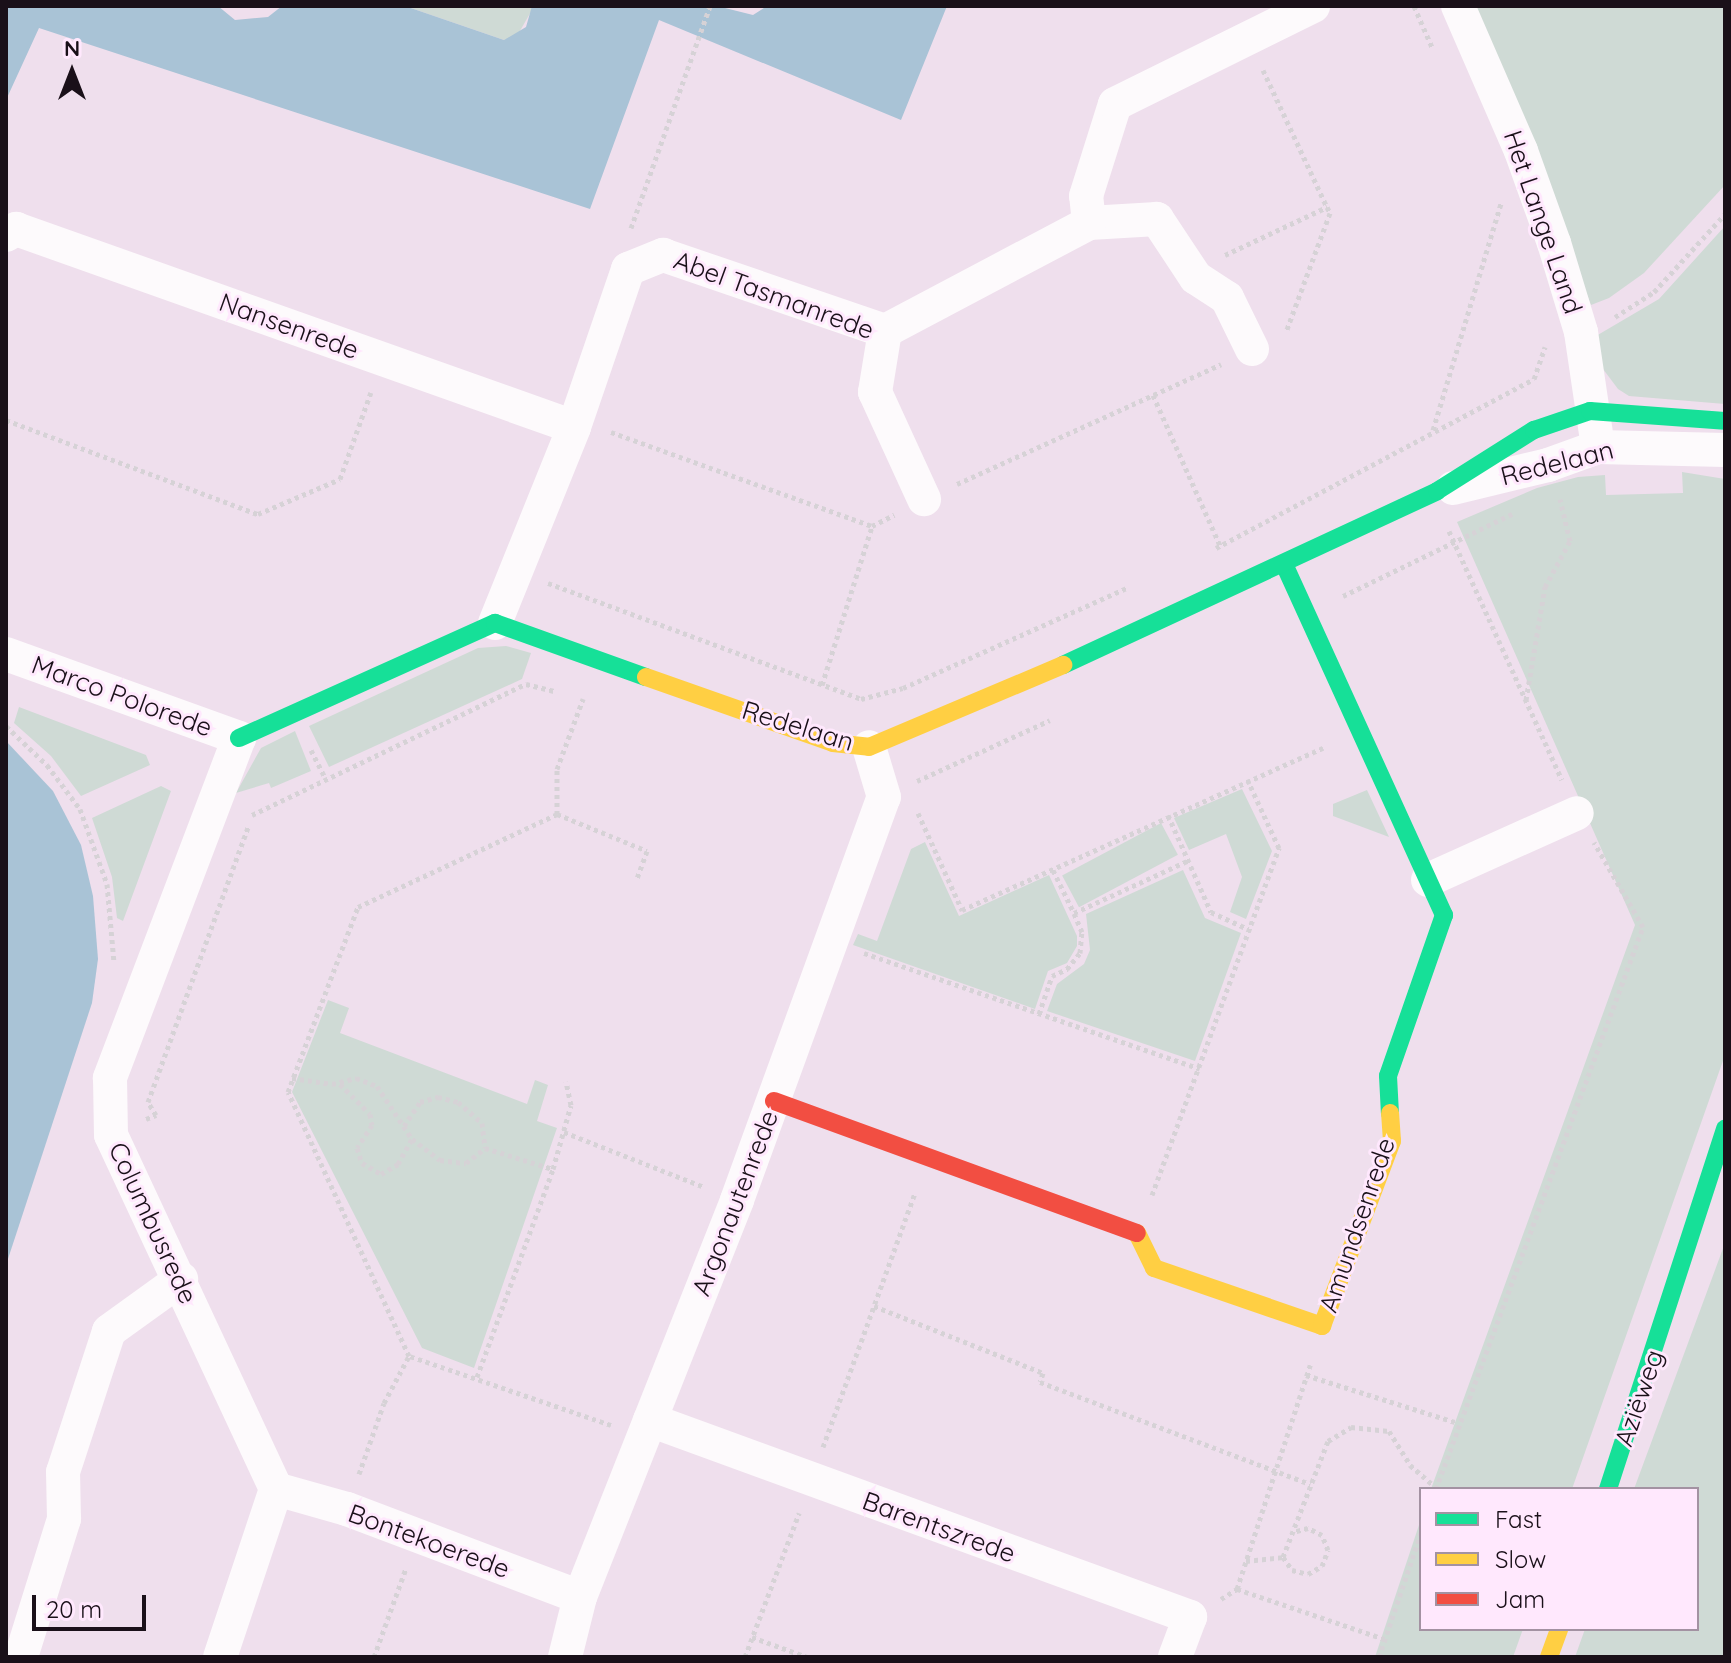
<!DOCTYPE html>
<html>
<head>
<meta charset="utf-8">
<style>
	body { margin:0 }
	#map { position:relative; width:1731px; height:1663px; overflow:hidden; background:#efdfed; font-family:Quicksand,sans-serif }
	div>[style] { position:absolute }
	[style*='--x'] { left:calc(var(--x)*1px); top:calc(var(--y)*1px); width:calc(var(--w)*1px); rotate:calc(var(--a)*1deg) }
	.green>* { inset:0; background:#cfdad5; transform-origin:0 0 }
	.water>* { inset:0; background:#a9c3d6 }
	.path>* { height:5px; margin-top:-2.5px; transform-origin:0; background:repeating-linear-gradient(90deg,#d6d2d6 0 4px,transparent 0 8px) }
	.street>* { height:34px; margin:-17px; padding:0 17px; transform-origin:17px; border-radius:17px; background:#fdfafc }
	.fast>* { height:18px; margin:-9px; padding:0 9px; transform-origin:9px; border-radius:9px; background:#16e098 }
	.slow>* { height:18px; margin:-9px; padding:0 9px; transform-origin:9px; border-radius:9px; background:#ffcf43 }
	.jam>* { height:18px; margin:-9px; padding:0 9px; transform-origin:9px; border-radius:9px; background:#f24e42 }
	span { translate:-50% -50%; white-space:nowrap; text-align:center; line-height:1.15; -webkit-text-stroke:6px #ffe8fd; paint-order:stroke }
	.street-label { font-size:26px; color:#1a1019 }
	.frame { position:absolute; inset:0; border:8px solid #1a1019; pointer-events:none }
	.legend { position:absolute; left:1419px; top:1487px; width:280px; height:144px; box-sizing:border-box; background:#ffe8fd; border:2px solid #a392a2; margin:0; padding:10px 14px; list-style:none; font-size:24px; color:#1a1019 }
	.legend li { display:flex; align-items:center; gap:16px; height:40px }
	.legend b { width:40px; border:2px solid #a392a2 }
	.north { position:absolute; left:32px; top:32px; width:80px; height:80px; -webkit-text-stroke:6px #ffe8fd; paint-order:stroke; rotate:0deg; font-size:22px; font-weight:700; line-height:32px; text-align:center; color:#1a1019 }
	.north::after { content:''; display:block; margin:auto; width:28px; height:36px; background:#1a1019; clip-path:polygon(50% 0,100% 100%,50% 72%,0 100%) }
	.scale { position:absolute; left:32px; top:1595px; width:114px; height:36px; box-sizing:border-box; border:4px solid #1a1019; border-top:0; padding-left:10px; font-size:24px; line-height:28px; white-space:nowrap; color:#1a1019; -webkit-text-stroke:6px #ffe8fd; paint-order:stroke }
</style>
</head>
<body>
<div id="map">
	<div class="green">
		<i style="clip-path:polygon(405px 6px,532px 6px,532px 10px,517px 36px,504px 40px)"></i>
		<i style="clip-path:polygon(1473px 6px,1725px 6px,1725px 185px,1644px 273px,1609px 298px,1591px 305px)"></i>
		<i style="clip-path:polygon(1725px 226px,1725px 404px,1629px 396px,1618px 389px,1603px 369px,1596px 336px,1659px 299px)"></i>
		<i style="clip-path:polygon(1682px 472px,1725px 479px,1725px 1055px,1572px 1489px,1431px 1489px,1635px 925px,1457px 522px,1537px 488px,1578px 477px,1605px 475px,1606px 495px,1683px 493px)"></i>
		<i style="clip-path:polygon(506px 646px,531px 653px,522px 679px,329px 767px,309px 726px,478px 648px)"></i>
		<i style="clip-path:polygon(19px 707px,146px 755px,150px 765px,81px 796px,51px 756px,14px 723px)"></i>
		<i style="clip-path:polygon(295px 731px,311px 771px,271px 788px,269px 783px,236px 793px,261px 748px)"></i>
		<i style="clip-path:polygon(161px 786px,171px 791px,123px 921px,117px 918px,112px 877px,92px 818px)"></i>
		<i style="clip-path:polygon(1242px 789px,1272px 851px,1246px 919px,1230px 912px,1242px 877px,1226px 834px,1189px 850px,1174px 818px)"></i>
		<i style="clip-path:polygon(1367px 790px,1389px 837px,1333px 816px,1333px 804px)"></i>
		<i style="left:1161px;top:823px;width:36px;height:112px;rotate:62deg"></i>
		<i style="clip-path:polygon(925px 842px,959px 916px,1049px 875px,1077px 936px,1077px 946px,1067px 963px,1048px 971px,1035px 1009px,853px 945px,858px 934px,877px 941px,911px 849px)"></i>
		<i style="clip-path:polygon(1183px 870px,1205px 918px,1241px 933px,1195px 1061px,1047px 1011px,1057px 984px,1084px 964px,1090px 950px,1086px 914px)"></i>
		<i style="clip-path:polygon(328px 1000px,349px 1008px,340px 1033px,527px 1104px,535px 1080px,548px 1085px,537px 1121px,557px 1128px,474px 1368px,422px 1348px,292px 1092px)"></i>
		<i style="clip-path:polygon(1725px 1243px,1725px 1657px,1575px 1657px,1585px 1629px,1697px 1629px,1697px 1489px,1634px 1489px)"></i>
		<i style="clip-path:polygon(1421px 1519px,1421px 1629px,1523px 1629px,1513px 1657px,1375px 1657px)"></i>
	</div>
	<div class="water">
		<i style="clip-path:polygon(6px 6px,218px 6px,235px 20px,268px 17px,282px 6px,405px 6px,504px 40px,526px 27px,532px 6px,717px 6px,753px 15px,767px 6px,947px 6px,901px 120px,659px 20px,590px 209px,39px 28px,6px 100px)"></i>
		<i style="clip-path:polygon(6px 741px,53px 791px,81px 845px,93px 896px,98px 959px,92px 1003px,6px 1265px)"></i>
	</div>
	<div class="path">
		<i style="--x:1414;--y:6;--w:45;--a:66.3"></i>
		<i style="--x:1263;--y:70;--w:151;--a:65"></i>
		<i style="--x:631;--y:228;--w:236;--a:-70.4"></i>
		<i style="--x:1225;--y:255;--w:113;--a:-25.2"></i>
		<i style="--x:1327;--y:207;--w:7;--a:63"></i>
		<i style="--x:1330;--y:213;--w:127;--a:110.3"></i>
		<i style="--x:1615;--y:317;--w:46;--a:-32.7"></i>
		<i style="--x:1654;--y:292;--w:105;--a:-47.7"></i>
		<i style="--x:1153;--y:395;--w:167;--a:66"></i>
		<i style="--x:6;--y:420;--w:269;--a:20.5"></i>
		<i style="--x:258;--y:514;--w:89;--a:-23.1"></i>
		<i style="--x:340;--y:479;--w:92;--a:-70.4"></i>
		<i style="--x:1433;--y:430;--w:237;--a:-73.3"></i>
		<i style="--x:611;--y:432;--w:277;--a:19.8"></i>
		<i style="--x:872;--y:526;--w:25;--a:-27"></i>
		<i style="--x:957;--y:484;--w:290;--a:-24.4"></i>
		<i style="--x:1449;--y:531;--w:273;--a:65.6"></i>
		<i style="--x:1216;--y:548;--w:360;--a:-28"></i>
		<i style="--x:1534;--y:379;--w:34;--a:-71"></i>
		<i style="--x:548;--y:583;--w:334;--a:20.3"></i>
		<i style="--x:861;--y:699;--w:43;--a:-14.7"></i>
		<i style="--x:903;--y:688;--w:245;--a:-24.1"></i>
		<i style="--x:1343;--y:596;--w:190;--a:-25.9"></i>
		<i style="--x:822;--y:685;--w:167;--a:-72.5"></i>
		<i style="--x:1526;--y:700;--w:115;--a:-80.5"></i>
		<i style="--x:1545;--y:587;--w:52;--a:-61.5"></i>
		<i style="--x:1570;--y:541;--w:43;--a:-103.4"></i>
		<i style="--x:6;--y:726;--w:57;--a:43.6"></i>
		<i style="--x:47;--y:765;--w:55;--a:53.1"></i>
		<i style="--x:80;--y:809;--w:80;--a:70.2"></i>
		<i style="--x:107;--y:884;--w:79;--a:84.9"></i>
		<i style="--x:311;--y:750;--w:31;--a:63"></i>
		<i style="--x:917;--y:781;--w:146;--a:-24.6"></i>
		<i style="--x:918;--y:813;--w:107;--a:65.6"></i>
		<i style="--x:962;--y:910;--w:396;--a:-24.2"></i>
		<i style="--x:557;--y:814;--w:45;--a:-90"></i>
		<i style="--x:557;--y:769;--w:75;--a:-69.6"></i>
		<i style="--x:252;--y:815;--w:304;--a:-25.6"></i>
		<i style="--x:526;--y:684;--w:29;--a:14"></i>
		<i style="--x:1168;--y:815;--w:106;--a:66.1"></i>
		<i style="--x:1211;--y:912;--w:41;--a:24.7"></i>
		<i style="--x:1053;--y:870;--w:48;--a:64"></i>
		<i style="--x:1074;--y:913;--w:124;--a:-24.7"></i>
		<i style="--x:864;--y:953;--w:355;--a:19"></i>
		<i style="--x:1039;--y:1014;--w:40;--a:-71.1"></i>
		<i style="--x:1052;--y:976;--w:17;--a:-25"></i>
		<i style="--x:1067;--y:969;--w:21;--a:-51"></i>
		<i style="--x:1080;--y:953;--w:21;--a:-85"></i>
		<i style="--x:1082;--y:932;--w:21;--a:-113"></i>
		<i style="--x:292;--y:1078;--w:40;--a:8.5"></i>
		<i style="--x:332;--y:1084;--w:25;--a:-14"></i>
		<i style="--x:356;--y:1078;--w:22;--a:21"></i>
		<i style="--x:377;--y:1086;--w:64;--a:56.6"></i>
		<i style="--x:412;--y:1139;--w:35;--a:37"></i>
		<i style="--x:440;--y:1160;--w:26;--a:7"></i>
		<i style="--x:466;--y:1163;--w:24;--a:-38"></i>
		<i style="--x:485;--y:1148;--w:71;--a:17.2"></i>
		<i style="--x:340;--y:1084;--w:42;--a:45"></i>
		<i style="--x:370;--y:1114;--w:11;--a:80"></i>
		<i style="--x:372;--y:1125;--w:27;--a:123"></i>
		<i style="--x:357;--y:1148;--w:16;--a:72"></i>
		<i style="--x:362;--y:1163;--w:22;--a:30"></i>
		<i style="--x:381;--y:1174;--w:20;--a:-30"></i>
		<i style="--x:398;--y:1164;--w:29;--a:-61"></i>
		<i style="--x:146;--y:1119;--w:11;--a:-22"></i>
		<i style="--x:156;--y:1115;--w:15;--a:-122"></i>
		<i style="--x:148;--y:1102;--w:295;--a:-70"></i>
		<i style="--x:404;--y:1126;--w:29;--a:-56"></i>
		<i style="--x:420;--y:1102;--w:19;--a:-16"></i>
		<i style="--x:438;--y:1097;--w:21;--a:14"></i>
		<i style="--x:458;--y:1102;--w:32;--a:41"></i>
		<i style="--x:482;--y:1123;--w:25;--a:83"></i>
		<i style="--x:564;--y:1132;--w:150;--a:21.4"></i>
		<i style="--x:1152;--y:1195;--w:370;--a:-69.9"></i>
		<i style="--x:1279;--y:848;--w:74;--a:-114.8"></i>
		<i style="--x:874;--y:1306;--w:182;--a:21.6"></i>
		<i style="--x:1043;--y:1373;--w:9;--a:108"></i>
		<i style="--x:1040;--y:1382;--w:289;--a:20.7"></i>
		<i style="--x:1306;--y:1375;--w:159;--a:17.5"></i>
		<i style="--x:477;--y:1377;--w:221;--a:-69.9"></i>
		<i style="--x:553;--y:1169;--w:66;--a:-74.3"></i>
		<i style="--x:571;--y:1105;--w:24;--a:-102"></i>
		<i style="--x:611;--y:1425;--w:213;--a:-161.1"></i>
		<i style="--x:409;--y:1356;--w:290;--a:-114.6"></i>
		<i style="--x:288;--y:1092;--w:198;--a:-69.3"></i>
		<i style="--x:358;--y:907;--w:220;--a:-25"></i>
		<i style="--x:557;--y:814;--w:97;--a:22.3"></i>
		<i style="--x:647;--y:851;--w:30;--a:110"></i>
		<i style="--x:823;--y:1447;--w:270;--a:-70.1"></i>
		<i style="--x:359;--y:1474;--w:75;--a:-70.6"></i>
		<i style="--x:384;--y:1403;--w:53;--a:-62"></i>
		<i style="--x:1436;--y:1489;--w:599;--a:-69.78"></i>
		<i style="--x:1643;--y:927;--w:98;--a:-120"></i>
		<i style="--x:1283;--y:1557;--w:16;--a:55"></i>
		<i style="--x:1292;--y:1570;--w:16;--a:14"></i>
		<i style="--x:1308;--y:1574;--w:16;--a:-30"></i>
		<i style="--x:1322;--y:1566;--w:17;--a:-69"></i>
		<i style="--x:1328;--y:1550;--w:16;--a:-112"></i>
		<i style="--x:1322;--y:1535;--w:16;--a:-153"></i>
		<i style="--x:1308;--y:1528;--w:16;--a:165"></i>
		<i style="--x:1246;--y:1561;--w:37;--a:-6"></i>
		<i style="--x:1283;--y:1557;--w:124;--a:-68.8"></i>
		<i style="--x:1328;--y:1441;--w:27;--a:-31"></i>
		<i style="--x:1351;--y:1427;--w:38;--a:6"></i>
		<i style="--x:1389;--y:1431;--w:40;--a:58"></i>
		<i style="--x:1410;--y:1465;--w:35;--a:41"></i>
		<i style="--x:1237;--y:1589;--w:156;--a:18.7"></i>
		<i style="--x:1221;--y:1599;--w:19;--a:-32"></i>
		<i style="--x:1237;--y:1589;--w:236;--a:-71.9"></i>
		<i style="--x:752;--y:1637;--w:59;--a:20"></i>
		<i style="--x:374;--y:1657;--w:95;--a:-70.2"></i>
		<i style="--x:745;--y:1657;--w:154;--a:-69.4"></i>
		<i style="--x:1379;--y:1657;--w:131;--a:-71.3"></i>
	</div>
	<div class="street">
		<i style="--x:1458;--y:6;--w:158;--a:66.5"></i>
		<i style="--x:1521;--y:151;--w:98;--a:70.3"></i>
		<i style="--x:1554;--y:243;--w:93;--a:73.1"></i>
		<i style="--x:1581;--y:332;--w:116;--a:81.6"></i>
		<i style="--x:6;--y:235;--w:12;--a:-31"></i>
		<i style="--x:16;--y:229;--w:592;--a:19.54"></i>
		<i style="--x:885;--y:331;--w:231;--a:-27.9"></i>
		<i style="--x:1252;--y:349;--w:57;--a:-116.1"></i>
		<i style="--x:1227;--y:298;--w:37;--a:-147"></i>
		<i style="--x:1196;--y:278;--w:71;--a:-123.5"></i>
		<i style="--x:1157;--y:219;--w:68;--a:176.6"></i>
		<i style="--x:1089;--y:223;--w:27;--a:-96"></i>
		<i style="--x:1086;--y:196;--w:96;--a:-72.5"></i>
		<i style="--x:1115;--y:104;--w:221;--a:-26.3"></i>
		<i style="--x:1453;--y:488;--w:98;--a:-13.6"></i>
		<i style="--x:1548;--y:465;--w:53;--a:-19.8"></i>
		<i style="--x:1598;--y:447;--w:127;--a:1.4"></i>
		<i style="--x:495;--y:623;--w:211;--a:-68"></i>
		<i style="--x:574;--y:427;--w:167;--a:-71.1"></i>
		<i style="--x:628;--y:269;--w:38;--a:-22"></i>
		<i style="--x:663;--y:255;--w:235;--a:18.9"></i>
		<i style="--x:885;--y:331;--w:62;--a:99.3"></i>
		<i style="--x:875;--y:392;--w:118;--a:65.4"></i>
		<i style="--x:6;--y:654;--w:248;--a:19.8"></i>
		<i style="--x:239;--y:738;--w:364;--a:110.8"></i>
		<i style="--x:110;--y:1078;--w:57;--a:89"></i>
		<i style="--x:111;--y:1135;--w:391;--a:65"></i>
		<i style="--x:276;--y:1489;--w:177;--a:108.4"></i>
		<i style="--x:1428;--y:880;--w:163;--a:-24.2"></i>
		<i style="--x:650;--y:1420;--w:575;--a:20.04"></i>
		<i style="--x:1190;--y:1617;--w:43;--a:110.6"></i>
		<i style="--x:276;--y:1489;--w:74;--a:15.7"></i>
		<i style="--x:347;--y:1509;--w:249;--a:20.7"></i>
		<i style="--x:21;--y:1657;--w:145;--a:-72.7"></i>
		<i style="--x:64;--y:1519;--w:47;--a:-91.2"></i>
		<i style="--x:63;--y:1472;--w:148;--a:-71.9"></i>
		<i style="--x:109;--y:1331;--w:89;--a:-35.8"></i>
		<i style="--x:565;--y:1657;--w:62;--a:-76"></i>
		<i style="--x:580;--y:1597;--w:427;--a:-68.4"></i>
		<i style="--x:737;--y:1200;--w:429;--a:-70"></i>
		<i style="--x:884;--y:797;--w:52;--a:-106.7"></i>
	</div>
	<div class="fast">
		<i style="--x:1284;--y:564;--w:386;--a:65.5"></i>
		<i style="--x:1444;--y:915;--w:170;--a:109.2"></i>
		<i style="--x:1388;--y:1076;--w:37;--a:87"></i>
		<i style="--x:1063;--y:665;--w:412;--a:-24.9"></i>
		<i style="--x:1437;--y:491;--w:115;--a:-32.2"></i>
		<i style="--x:1534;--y:430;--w:59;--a:-18.7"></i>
		<i style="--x:1590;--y:411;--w:135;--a:4.2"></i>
		<i style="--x:239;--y:738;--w:281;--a:-24.2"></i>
		<i style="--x:495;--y:623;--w:160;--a:19.7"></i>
		<i style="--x:1608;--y:1489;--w:379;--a:-72"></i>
	</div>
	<div class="slow">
		<i style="--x:646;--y:677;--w:198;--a:19.4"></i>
		<i style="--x:833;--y:743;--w:36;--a:6"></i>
		<i style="--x:869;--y:747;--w:211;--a:-22.9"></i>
		<i style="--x:1137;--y:1233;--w:39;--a:64"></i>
		<i style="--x:1154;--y:1268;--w:178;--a:19"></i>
		<i style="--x:1322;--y:1326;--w:198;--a:-69.3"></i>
		<i style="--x:1392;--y:1141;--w:28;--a:-94"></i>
		<i style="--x:1549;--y:1657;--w:30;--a:-70"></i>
	</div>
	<div class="jam">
		<i style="--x:774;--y:1101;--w:386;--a:20"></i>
	</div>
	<div class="street-label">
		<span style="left:1543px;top:222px;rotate:71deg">Het Lange Land</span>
		<span style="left:774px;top:295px;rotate:20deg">Abel Tasmanrede</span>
		<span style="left:289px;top:326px;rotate:20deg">Nansenrede</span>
		<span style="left:1557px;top:463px;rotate:-14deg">Redelaan</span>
		<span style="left:122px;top:696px;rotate:20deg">Marco Polorede</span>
		<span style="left:798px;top:726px;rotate:17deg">Redelaan</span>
		<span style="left:735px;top:1203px;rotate:-69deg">Argonautenrede</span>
		<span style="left:153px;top:1223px;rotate:65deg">Columbusrede</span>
		<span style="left:1357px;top:1225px;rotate:-71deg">Amundsenrede</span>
		<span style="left:1639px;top:1398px;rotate:-71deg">Aziëweg</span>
		<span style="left:939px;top:1527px;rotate:20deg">Barentszrede</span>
		<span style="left:429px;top:1541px;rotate:20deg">Bontekoerede</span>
	</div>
	<div class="frame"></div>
	<ul class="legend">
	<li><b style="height:10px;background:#16e098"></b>Fast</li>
	<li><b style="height:10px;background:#ffcf43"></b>Slow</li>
	<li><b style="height:10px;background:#f24e42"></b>Jam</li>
	</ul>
	<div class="north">N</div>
	<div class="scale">20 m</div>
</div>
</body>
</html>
